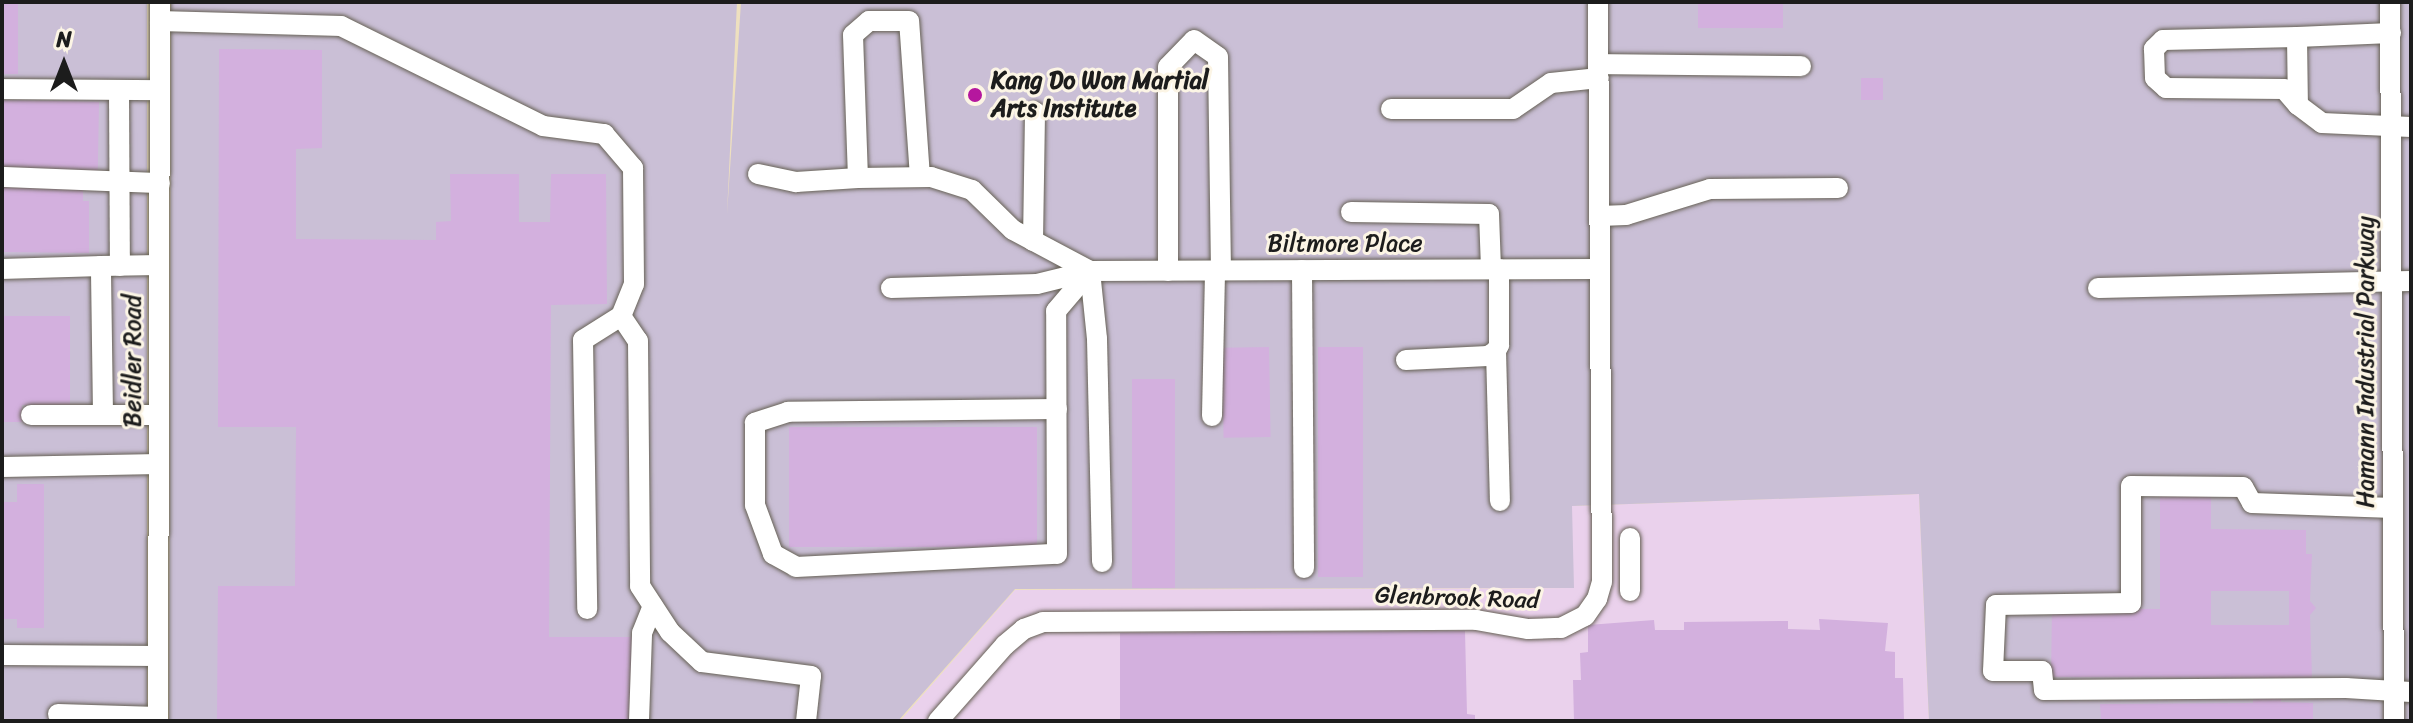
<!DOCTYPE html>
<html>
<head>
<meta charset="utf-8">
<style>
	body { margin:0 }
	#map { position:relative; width:2413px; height:723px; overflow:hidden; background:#eee0bf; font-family:Sriracha,sans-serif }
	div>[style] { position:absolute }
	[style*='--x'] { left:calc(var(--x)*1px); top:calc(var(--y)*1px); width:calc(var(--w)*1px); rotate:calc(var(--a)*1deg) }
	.built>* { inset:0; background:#ead1ec }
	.industrial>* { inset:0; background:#cabfd6; transform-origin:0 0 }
	.building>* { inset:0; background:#d3b0de; transform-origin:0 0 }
	.roads { filter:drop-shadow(0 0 2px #666155) drop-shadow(0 0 2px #666155) }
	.minor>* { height:20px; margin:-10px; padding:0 10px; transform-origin:10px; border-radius:10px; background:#fff }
	.dots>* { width:22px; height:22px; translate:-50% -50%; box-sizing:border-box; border:4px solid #fcf5e5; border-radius:50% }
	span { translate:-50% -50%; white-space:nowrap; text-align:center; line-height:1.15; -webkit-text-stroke:6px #fcf5e5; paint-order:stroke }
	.poi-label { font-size:24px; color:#1c1c1c; font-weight:700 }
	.left { translate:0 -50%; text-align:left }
	.street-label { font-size:24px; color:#1c1c1c }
	.frame { position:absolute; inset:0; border:4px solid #1c1c1c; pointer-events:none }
	.north { position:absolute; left:24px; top:24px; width:80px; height:80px; -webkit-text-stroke:6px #fcf5e5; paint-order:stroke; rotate:0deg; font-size:22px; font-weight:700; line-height:32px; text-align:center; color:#1c1c1c }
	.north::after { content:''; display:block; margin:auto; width:28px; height:36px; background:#1c1c1c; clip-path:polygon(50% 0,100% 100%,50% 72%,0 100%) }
</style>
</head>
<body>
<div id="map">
	<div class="built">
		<i style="clip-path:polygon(1919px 494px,1929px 721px,900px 721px,1015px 590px,1573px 588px,1571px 506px)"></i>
	</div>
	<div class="industrial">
		<i style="left:2px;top:2px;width:145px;height:719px"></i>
		<i style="clip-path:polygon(171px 2px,737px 2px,727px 214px,741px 2px,2411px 2px,2411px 721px,1929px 721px,1919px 494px,1572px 506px,1574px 588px,1015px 589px,898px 721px,169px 721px)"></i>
	</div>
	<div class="building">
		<i style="left:2px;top:2px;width:16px;height:72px"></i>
		<i style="left:1698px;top:2px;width:85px;height:26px"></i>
		<i style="clip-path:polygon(219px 49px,322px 50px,322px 148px,296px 149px,296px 239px,436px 240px,436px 222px,451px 221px,450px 174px,519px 174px,519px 222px,550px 222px,551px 174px,606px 174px,607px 304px,551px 305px,549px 637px,635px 637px,634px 721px,217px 721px,218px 586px,295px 586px,296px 427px,218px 427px)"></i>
		<i style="left:1861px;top:78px;width:22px;height:22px"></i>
		<i style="left:2px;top:100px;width:97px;height:70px;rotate:1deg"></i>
		<i style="clip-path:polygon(2px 185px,83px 186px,83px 201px,89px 201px,89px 253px,2px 252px)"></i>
		<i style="clip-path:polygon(2px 316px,70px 316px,70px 406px,22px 405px,22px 422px,2px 422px)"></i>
		<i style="left:1269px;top:347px;width:90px;height:47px;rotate:89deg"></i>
		<i style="left:1318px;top:347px;width:45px;height:230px"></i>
		<i style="left:1132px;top:379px;width:43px;height:209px"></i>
		<i style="left:1037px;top:427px;width:120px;height:248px;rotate:90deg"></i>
		<i style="clip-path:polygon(17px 484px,44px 484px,44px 628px,17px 628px,17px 619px,2px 619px,2px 502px,17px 502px)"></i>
		<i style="clip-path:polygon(evenodd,2160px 492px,2211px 493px,2211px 529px,2306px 530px,2306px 554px,2312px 554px,2310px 601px,2316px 608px,2310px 615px,2312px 678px,2051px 677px,2052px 608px,2160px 609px,2160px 492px,2211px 591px,2289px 591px,2289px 625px,2211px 625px,2211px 591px)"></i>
		<i style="clip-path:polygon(1819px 619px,1888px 623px,1885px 651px,1895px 652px,1895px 678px,1903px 678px,1904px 721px,1574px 721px,1573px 680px,1581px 680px,1580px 653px,1588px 652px,1588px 625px,1654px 620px,1655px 630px,1684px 630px,1684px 622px,1788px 621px,1788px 629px,1820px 630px)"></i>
		<i style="clip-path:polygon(1465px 631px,1467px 714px,1475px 715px,1475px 721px,1120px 721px,1120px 633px)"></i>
		<i style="clip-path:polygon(2253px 690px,2281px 690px,2281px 702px,2313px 703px,2313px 721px,2101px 721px,2100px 704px,2253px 703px)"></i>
	</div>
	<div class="roads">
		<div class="minor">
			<i style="--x:2390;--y:2;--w:719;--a:89.68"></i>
			<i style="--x:160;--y:21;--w:181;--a:1.6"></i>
			<i style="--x:341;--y:26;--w:225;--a:26.3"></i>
			<i style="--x:543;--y:126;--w:62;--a:7.5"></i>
			<i style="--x:604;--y:134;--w:45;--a:49.5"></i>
			<i style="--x:633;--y:168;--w:116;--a:89.5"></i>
			<i style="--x:634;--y:284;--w:35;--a:112"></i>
			<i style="--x:621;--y:316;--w:45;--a:147.7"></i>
			<i style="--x:583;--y:340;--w:269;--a:89.1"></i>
			<i style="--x:2391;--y:33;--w:94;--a:177.6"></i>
			<i style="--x:2297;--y:37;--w:68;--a:89.2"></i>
			<i style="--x:2298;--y:105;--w:30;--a:37"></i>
			<i style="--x:2322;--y:123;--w:89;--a:2.6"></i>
			<i style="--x:2297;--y:37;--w:134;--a:178.7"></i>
			<i style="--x:2163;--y:40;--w:13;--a:135"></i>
			<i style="--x:2154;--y:49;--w:29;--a:88"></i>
			<i style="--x:2155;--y:78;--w:15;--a:42"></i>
			<i style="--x:2166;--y:88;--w:118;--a:0.5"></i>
			<i style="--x:2284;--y:89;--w:21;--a:49"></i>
			<i style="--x:1599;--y:64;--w:202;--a:0.6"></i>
			<i style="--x:2;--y:89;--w:158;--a:0.4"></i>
			<i style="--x:119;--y:90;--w:176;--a:89.7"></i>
			<i style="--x:1391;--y:109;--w:122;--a:0"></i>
			<i style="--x:1513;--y:109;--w:46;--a:-34.4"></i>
			<i style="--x:1551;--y:83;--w:48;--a:-5.9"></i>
			<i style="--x:758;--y:174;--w:39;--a:12"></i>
			<i style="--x:796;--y:182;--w:62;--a:-3.7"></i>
			<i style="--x:2;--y:177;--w:158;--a:2.2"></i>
			<i style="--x:920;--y:177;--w:156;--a:-94"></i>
			<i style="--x:909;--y:21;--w:40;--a:180"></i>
			<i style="--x:869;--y:21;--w:21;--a:139"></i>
			<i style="--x:853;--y:35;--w:143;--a:88"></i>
			<i style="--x:858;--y:178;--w:73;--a:-0.8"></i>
			<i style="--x:931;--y:177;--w:43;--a:17.6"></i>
			<i style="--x:972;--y:190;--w:57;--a:44.3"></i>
			<i style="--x:1013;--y:230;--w:87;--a:28"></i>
			<i style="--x:1351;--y:212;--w:138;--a:0.8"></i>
			<i style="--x:1489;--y:214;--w:55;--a:87.9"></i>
			<i style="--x:1600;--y:216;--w:26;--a:-2"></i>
			<i style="--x:1626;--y:215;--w:88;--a:-17.2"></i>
			<i style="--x:1710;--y:189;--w:128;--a:-0.4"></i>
			<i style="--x:1033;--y:241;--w:129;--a:-89.1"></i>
			<i style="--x:2;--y:269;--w:99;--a:-1.7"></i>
			<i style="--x:1302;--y:270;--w:298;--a:89.6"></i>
			<i style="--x:1090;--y:271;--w:68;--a:84.1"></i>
			<i style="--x:1097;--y:339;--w:223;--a:88.7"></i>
			<i style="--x:1168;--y:271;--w:204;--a:-90"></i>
			<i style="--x:1168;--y:67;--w:37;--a:-46"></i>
			<i style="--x:1194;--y:40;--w:29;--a:35"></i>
			<i style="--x:1218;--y:57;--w:214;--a:89.2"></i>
			<i style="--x:891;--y:288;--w:146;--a:-1.6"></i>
			<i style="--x:1037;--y:284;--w:55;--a:-13.8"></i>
			<i style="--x:1090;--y:271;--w:510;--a:-0.22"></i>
			<i style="--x:2098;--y:288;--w:313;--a:-1.3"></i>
			<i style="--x:621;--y:316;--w:30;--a:56"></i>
			<i style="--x:638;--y:341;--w:245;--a:89.5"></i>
			<i style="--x:640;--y:586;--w:55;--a:56.9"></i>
			<i style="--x:670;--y:632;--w:44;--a:43.2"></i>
			<i style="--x:702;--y:662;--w:110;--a:7.3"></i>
			<i style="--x:811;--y:676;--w:45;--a:96.3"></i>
			<i style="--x:1496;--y:351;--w:150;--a:88.5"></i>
			<i style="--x:1406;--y:360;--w:82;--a:-2.8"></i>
			<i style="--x:1488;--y:356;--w:9;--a:-32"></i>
			<i style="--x:1496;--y:351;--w:7;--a:-63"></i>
			<i style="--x:1499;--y:345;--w:76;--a:-90"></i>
			<i style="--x:1057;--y:409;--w:269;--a:179.4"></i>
			<i style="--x:788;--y:412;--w:35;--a:162"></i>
			<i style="--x:755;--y:423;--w:82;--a:90"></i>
			<i style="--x:755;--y:505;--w:52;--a:69.8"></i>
			<i style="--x:773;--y:554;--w:26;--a:29"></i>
			<i style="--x:796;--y:567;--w:261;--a:-2.9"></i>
			<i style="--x:1057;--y:554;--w:243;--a:-90.2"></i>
			<i style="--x:1056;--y:311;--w:52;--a:-49.6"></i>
			<i style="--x:31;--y:415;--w:128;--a:0"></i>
			<i style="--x:103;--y:415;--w:149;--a:-90.8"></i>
			<i style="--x:101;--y:266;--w:58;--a:-1"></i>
			<i style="--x:1212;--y:416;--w:145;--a:-88.8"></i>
			<i style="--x:2;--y:467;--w:157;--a:-1.1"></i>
			<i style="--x:2393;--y:508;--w:141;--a:-178"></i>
			<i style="--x:2252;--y:503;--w:18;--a:-119"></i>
			<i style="--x:2243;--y:487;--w:112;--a:-179.5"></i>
			<i style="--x:2131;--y:486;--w:117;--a:90"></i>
			<i style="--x:2131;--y:603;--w:135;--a:179.2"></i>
			<i style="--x:1996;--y:605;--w:66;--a:92.6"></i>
			<i style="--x:1993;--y:671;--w:49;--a:0"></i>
			<i style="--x:2042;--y:671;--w:19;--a:84"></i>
			<i style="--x:2044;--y:690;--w:302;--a:-0.4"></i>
			<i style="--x:2346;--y:688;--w:65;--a:3.5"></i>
			<i style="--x:1630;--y:591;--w:53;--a:-90"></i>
			<i style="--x:4;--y:655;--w:154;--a:0.4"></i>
			<i style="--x:58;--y:714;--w:100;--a:1.7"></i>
			<i style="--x:158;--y:721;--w:719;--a:-89.84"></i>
			<i style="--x:639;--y:721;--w:88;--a:-88"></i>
			<i style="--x:642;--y:633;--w:29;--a:-68"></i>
			<i style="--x:938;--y:721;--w:101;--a:-48.6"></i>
			<i style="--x:1005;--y:645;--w:25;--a:-40"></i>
			<i style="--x:1024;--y:629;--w:20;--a:-20"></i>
			<i style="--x:1043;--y:622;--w:433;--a:-0.3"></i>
			<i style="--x:1476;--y:620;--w:53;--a:9.8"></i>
			<i style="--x:1528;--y:629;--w:33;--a:-2"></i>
			<i style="--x:1561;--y:628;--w:27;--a:-27"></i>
			<i style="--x:1585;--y:616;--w:21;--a:-55"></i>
			<i style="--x:1597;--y:599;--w:18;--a:-74"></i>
			<i style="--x:1602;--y:582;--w:580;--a:-90.4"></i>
		</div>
	</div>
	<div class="dots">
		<i style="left:975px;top:95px;background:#b5179e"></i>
	</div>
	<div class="poi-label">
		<span class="left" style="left:991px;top:95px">Kang Do Won Martial<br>Arts Institute</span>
	</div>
	<div class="street-label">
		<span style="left:1345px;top:244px">Biltmore Place</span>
		<span style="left:133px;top:361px;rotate:-90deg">Beidler Road</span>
		<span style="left:2366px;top:362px;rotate:-90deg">Hamann Industrial Parkway</span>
		<span style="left:1457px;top:598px;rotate:2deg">Glenbrook Road</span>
	</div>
	<div class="frame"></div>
	<div class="north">N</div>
</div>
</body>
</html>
